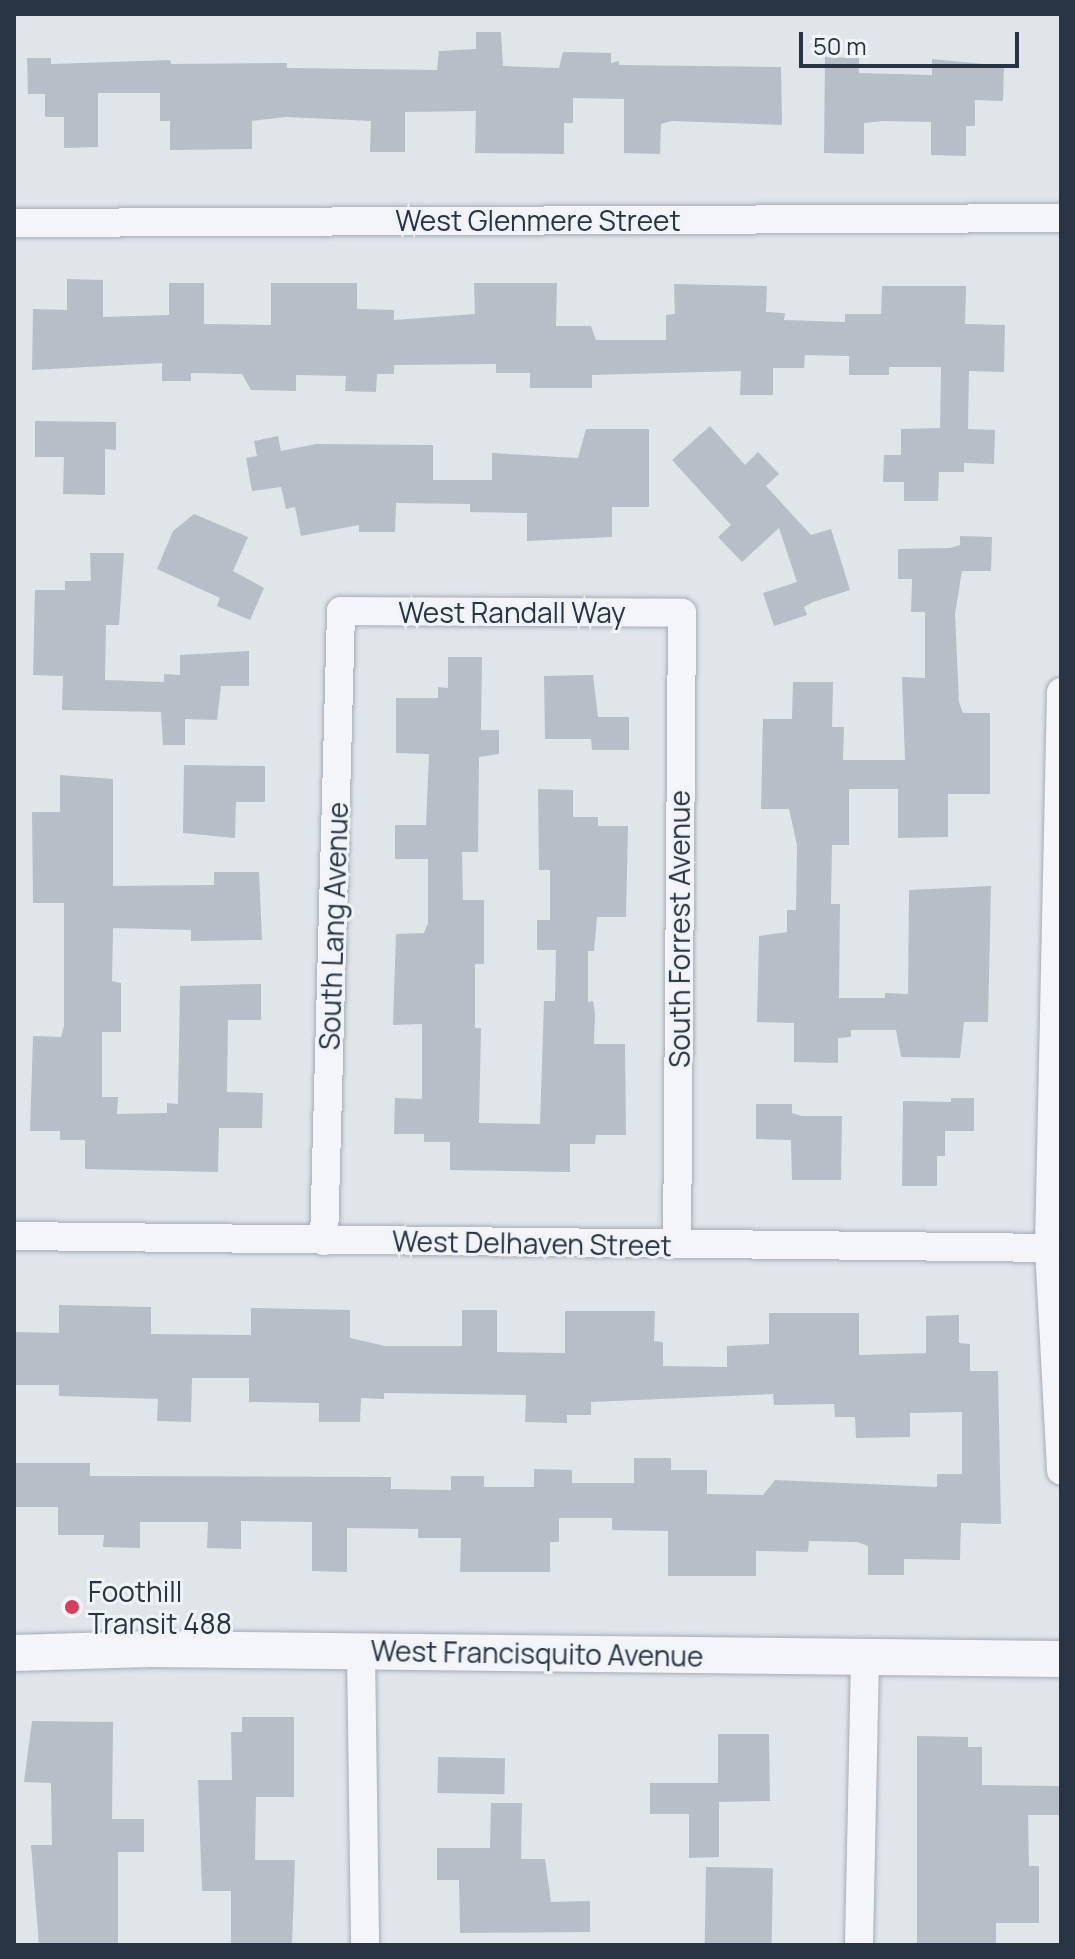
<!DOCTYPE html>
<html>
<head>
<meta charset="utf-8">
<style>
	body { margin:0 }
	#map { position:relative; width:1075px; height:1959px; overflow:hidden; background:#e0e5ea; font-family:Manrope,sans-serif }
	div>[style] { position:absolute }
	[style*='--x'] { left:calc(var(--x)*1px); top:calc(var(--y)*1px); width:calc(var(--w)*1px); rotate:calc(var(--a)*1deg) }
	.building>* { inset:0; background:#b7bec8; transform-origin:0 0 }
	.roads { filter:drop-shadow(0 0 2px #a5acb5) drop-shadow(0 0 2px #a5acb5) }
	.minor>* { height:28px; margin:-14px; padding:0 14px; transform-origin:14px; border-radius:14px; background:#f3f5f8 }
	.tertiary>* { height:36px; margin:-18px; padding:0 18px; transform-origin:18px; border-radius:18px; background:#f3f5f8 }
	.dots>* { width:22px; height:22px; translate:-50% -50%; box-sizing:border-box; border:4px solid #f0f3f7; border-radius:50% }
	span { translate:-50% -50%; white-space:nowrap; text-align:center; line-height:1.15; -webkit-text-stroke:6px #f0f3f7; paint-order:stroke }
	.street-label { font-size:28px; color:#283343 }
	.poi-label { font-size:28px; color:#283343 }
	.left { translate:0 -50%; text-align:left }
	.frame { position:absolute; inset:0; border:16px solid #283343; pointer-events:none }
	.scale { position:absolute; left:799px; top:32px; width:220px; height:36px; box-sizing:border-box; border:4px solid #283343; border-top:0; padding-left:10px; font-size:24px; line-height:28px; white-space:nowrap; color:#283343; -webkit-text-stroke:6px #f0f3f7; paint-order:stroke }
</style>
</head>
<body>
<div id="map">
	<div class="building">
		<i style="clip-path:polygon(476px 32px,501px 32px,503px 66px,559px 68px,563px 52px,611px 53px,611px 63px,619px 61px,619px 65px,781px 67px,782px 125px,672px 121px,661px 124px,660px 154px,624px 153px,624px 99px,573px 98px,573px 123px,564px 123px,564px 154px,475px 153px,476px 111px,405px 112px,405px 152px,370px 152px,371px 121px,286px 117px,252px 121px,252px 149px,170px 150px,170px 121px,160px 121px,160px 93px,98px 93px,98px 147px,64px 148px,64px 117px,45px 117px,45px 94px,28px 94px,27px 58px,51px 58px,51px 64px,170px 60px,171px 64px,287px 63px,287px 68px,437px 70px,439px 51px,476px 49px)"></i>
		<i style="clip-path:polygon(825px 57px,859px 58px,859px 73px,932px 75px,932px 59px,1004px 66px,1003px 101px,975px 100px,975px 126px,966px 126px,966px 156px,931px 155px,931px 122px,883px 121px,864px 123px,864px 154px,824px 153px)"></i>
		<i style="clip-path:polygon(67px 279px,103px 280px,103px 317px,169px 315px,169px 283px,204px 283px,204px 324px,271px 325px,271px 283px,357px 283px,357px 309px,394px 310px,394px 320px,475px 314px,474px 283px,557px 283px,556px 326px,591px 326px,596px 340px,666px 340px,666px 315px,675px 314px,674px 284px,767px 286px,766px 312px,785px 313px,784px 320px,845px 322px,845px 314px,881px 314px,882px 286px,966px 286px,965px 324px,1005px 325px,1004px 372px,969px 371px,968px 429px,995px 430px,994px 464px,964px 463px,964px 472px,939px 472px,938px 501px,904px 501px,904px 482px,883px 482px,884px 455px,901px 455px,901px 429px,940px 428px,941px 367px,889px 367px,889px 375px,849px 375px,849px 356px,805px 355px,804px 368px,773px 368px,773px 395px,740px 395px,741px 371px,592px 375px,592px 388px,530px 388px,530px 373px,496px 373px,496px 364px,394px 365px,394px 374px,377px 374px,376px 392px,345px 391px,346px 376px,296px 375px,296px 391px,251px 390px,242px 374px,191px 373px,191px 381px,162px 381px,162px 363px,32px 370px,33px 309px,67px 310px)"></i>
		<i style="clip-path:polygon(35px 421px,116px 422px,116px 450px,105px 449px,105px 495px,63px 494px,64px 457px,35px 457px)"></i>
		<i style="clip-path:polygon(710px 426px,745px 465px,758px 452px,779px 474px,766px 486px,811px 535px,831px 529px,850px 590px,813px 602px,804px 607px,807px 615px,774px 626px,763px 593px,797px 582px,779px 528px,742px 562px,718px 537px,731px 525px,672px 460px)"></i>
		<i style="clip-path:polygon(586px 429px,649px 429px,649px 507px,612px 507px,612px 537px,527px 541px,527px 513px,470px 512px,470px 504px,396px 503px,395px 532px,359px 532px,359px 525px,301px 536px,295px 507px,286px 509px,281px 487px,252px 491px,246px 458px,257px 456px,254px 441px,278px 436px,281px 451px,316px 444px,433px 445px,433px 480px,492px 480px,492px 453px,578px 458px)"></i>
		<i style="clip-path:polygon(194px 514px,248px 537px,233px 571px,264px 588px,250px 620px,217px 606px,220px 598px,157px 569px,173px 531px)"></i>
		<i style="clip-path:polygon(960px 536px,992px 537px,991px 571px,962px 571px,955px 614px,959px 702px,963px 713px,990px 713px,990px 794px,948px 794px,948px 837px,898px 838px,898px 789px,849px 789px,849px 845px,832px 845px,831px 904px,840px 904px,839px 998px,885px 998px,885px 993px,908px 994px,909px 890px,991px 886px,988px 1022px,964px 1022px,960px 1058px,901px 1057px,896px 1030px,851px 1030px,851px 1037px,838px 1038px,838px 1063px,794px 1062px,794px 1023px,757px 1022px,759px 936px,787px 932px,787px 910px,796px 910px,797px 845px,789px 809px,761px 809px,763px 719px,792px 719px,793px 682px,833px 682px,832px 727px,844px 727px,843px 760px,905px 760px,902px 677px,925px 678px,925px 612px,911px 612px,912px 579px,898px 579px,898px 549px,950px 548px,960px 545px)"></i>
		<i style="clip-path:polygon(90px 553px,124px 553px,119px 625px,106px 625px,105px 680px,164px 682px,164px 674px,180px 675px,180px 655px,249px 651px,249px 686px,221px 686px,217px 720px,185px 719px,185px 745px,163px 745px,161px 712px,62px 710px,63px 676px,33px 675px,35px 590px,65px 590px,65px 581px,91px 581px)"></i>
		<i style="clip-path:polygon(448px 657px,482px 657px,481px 730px,499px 730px,499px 754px,479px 757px,478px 852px,462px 852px,463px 900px,484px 900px,484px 964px,475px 964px,475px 1028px,481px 1028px,479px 1123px,540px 1124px,544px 1001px,555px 1001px,556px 950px,537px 950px,537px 920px,550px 920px,550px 870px,539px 870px,538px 789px,573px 790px,573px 817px,598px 817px,598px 826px,628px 826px,626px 917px,597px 917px,594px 951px,588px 951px,588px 1002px,593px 1001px,595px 1013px,594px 1044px,625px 1044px,626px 1135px,596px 1135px,595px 1144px,570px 1144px,570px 1172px,450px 1170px,450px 1142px,424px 1142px,424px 1134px,394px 1134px,395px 1098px,422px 1099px,422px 1024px,393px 1025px,396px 934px,424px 933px,428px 923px,428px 859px,395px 859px,395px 825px,426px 825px,429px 754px,396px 753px,396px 698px,438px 698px,438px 687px,448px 688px)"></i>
		<i style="clip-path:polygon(593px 675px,598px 717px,629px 717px,629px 750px,592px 750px,591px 739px,545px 739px,544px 676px)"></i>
		<i style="clip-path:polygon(184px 765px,265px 766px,265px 802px,236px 802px,235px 838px,183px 833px)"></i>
		<i style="clip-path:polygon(60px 775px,113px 779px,113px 886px,214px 885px,214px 872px,259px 872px,262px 940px,191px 941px,191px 930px,113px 928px,112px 981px,121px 983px,121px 1032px,102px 1032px,102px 1097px,118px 1097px,117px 1114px,167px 1113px,167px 1103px,178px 1104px,180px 986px,261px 984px,261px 1020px,228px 1020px,227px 1092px,263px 1093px,262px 1128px,219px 1128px,218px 1172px,85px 1169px,85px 1140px,60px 1140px,60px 1131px,30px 1131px,33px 1036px,61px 1037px,64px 1026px,64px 903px,33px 903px,32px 812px,60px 812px)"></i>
		<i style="clip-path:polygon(951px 1098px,974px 1098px,974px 1131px,945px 1131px,945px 1156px,937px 1156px,937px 1186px,902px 1186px,903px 1101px,951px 1102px)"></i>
		<i style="clip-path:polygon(756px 1104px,792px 1104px,792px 1113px,802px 1116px,842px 1116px,841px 1180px,792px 1180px,791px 1140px,756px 1139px)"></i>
		<i style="clip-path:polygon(59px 1305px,151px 1307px,151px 1334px,251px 1335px,251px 1308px,350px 1310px,350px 1338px,385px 1346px,462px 1346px,462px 1310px,497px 1310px,497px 1352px,565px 1353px,565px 1311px,655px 1311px,654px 1341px,663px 1342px,663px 1366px,727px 1367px,727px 1346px,769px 1344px,769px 1313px,859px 1313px,859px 1355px,926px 1353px,926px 1316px,959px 1315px,959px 1343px,970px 1344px,970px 1371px,998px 1371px,1001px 1524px,961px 1523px,960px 1560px,904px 1559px,904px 1575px,868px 1575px,868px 1546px,857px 1542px,809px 1541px,808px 1552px,756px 1551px,756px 1576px,668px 1576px,668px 1531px,612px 1530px,612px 1518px,559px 1518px,559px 1542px,550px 1542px,550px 1572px,460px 1572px,461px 1538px,418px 1538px,418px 1529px,347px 1528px,347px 1572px,312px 1571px,312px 1522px,241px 1521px,241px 1549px,207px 1548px,208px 1522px,140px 1522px,140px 1548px,103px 1547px,104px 1535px,58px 1535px,58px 1507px,14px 1507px,14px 1463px,90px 1463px,90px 1476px,391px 1477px,391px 1489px,451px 1490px,451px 1476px,484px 1476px,484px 1487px,534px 1487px,534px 1469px,572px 1470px,572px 1483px,634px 1483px,634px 1458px,671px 1458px,671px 1470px,707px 1470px,707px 1494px,763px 1495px,775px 1480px,937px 1487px,937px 1474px,962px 1474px,962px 1412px,910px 1413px,910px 1437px,856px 1438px,855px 1417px,835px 1417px,834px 1404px,774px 1405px,773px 1394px,591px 1402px,591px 1415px,567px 1415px,567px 1423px,525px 1422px,526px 1395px,384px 1393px,384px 1399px,361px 1398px,360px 1422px,319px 1422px,319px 1403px,249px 1402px,249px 1378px,192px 1378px,191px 1422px,157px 1421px,158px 1399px,59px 1396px,59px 1385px,14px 1385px,14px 1332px,59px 1333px)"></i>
		<i style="clip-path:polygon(242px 1717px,294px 1717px,294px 1797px,256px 1797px,255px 1860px,295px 1860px,292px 1945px,231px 1945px,231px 1891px,202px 1891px,198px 1780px,232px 1780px,231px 1732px,242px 1732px)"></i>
		<i style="clip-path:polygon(32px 1721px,113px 1722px,112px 1819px,144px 1819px,144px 1852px,118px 1852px,118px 1945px,39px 1945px,31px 1845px,52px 1845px,51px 1783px,24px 1782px)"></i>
		<i style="clip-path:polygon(718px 1734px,769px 1734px,770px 1801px,719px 1802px,719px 1857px,689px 1858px,689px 1814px,650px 1814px,650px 1783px,718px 1783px)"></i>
		<i style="clip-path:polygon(917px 1736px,968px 1737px,968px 1747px,982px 1747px,982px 1785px,1061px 1786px,1061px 1815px,1028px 1815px,1029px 1866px,1039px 1866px,1039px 1923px,996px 1923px,996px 1945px,917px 1945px)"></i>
		<i style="left:438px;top:1757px;width:67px;height:36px;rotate:1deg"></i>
		<i style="clip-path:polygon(491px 1803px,522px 1803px,521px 1859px,545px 1859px,551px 1902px,590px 1901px,590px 1932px,460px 1933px,459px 1880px,437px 1880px,437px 1848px,490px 1848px)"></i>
		<i style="left:706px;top:1867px;width:67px;height:78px;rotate:1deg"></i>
	</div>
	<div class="roads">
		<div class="minor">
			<i style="--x:14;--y:223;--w:1047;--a:-0.27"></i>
			<i style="--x:1061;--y:692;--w:556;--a:91.24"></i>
			<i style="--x:1049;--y:1248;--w:223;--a:86.9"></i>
			<i style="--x:14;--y:1236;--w:1035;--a:0.66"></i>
			<i style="--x:324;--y:1241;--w:630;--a:-88.45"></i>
			<i style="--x:341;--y:611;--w:341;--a:0.3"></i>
			<i style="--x:682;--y:613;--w:631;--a:90.45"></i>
			<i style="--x:361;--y:1651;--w:294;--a:89.2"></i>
			<i style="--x:859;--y:1945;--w:289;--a:-88.8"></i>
		</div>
		<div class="tertiary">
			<i style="--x:14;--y:1653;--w:136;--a:-1.7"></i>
			<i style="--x:150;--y:1649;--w:911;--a:0.63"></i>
		</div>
	</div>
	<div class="dots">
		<i style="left:72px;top:1607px;background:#d63f5c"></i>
	</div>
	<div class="street-label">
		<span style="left:538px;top:220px">West Glenmere Street</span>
		<span style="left:512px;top:612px">West Randall Way</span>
		<span style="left:333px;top:926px;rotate:-88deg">South Lang Avenue</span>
		<span style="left:679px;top:929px;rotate:-90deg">South Forrest Avenue</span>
		<span style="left:532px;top:1243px;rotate:1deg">West Delhaven Street</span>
		<span style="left:537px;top:1653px;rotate:1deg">West Francisquito Avenue</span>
	</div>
	<div class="poi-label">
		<span class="left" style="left:88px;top:1607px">Foothill<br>Transit 488</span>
	</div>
	<div class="frame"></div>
	<div class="scale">50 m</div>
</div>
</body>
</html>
